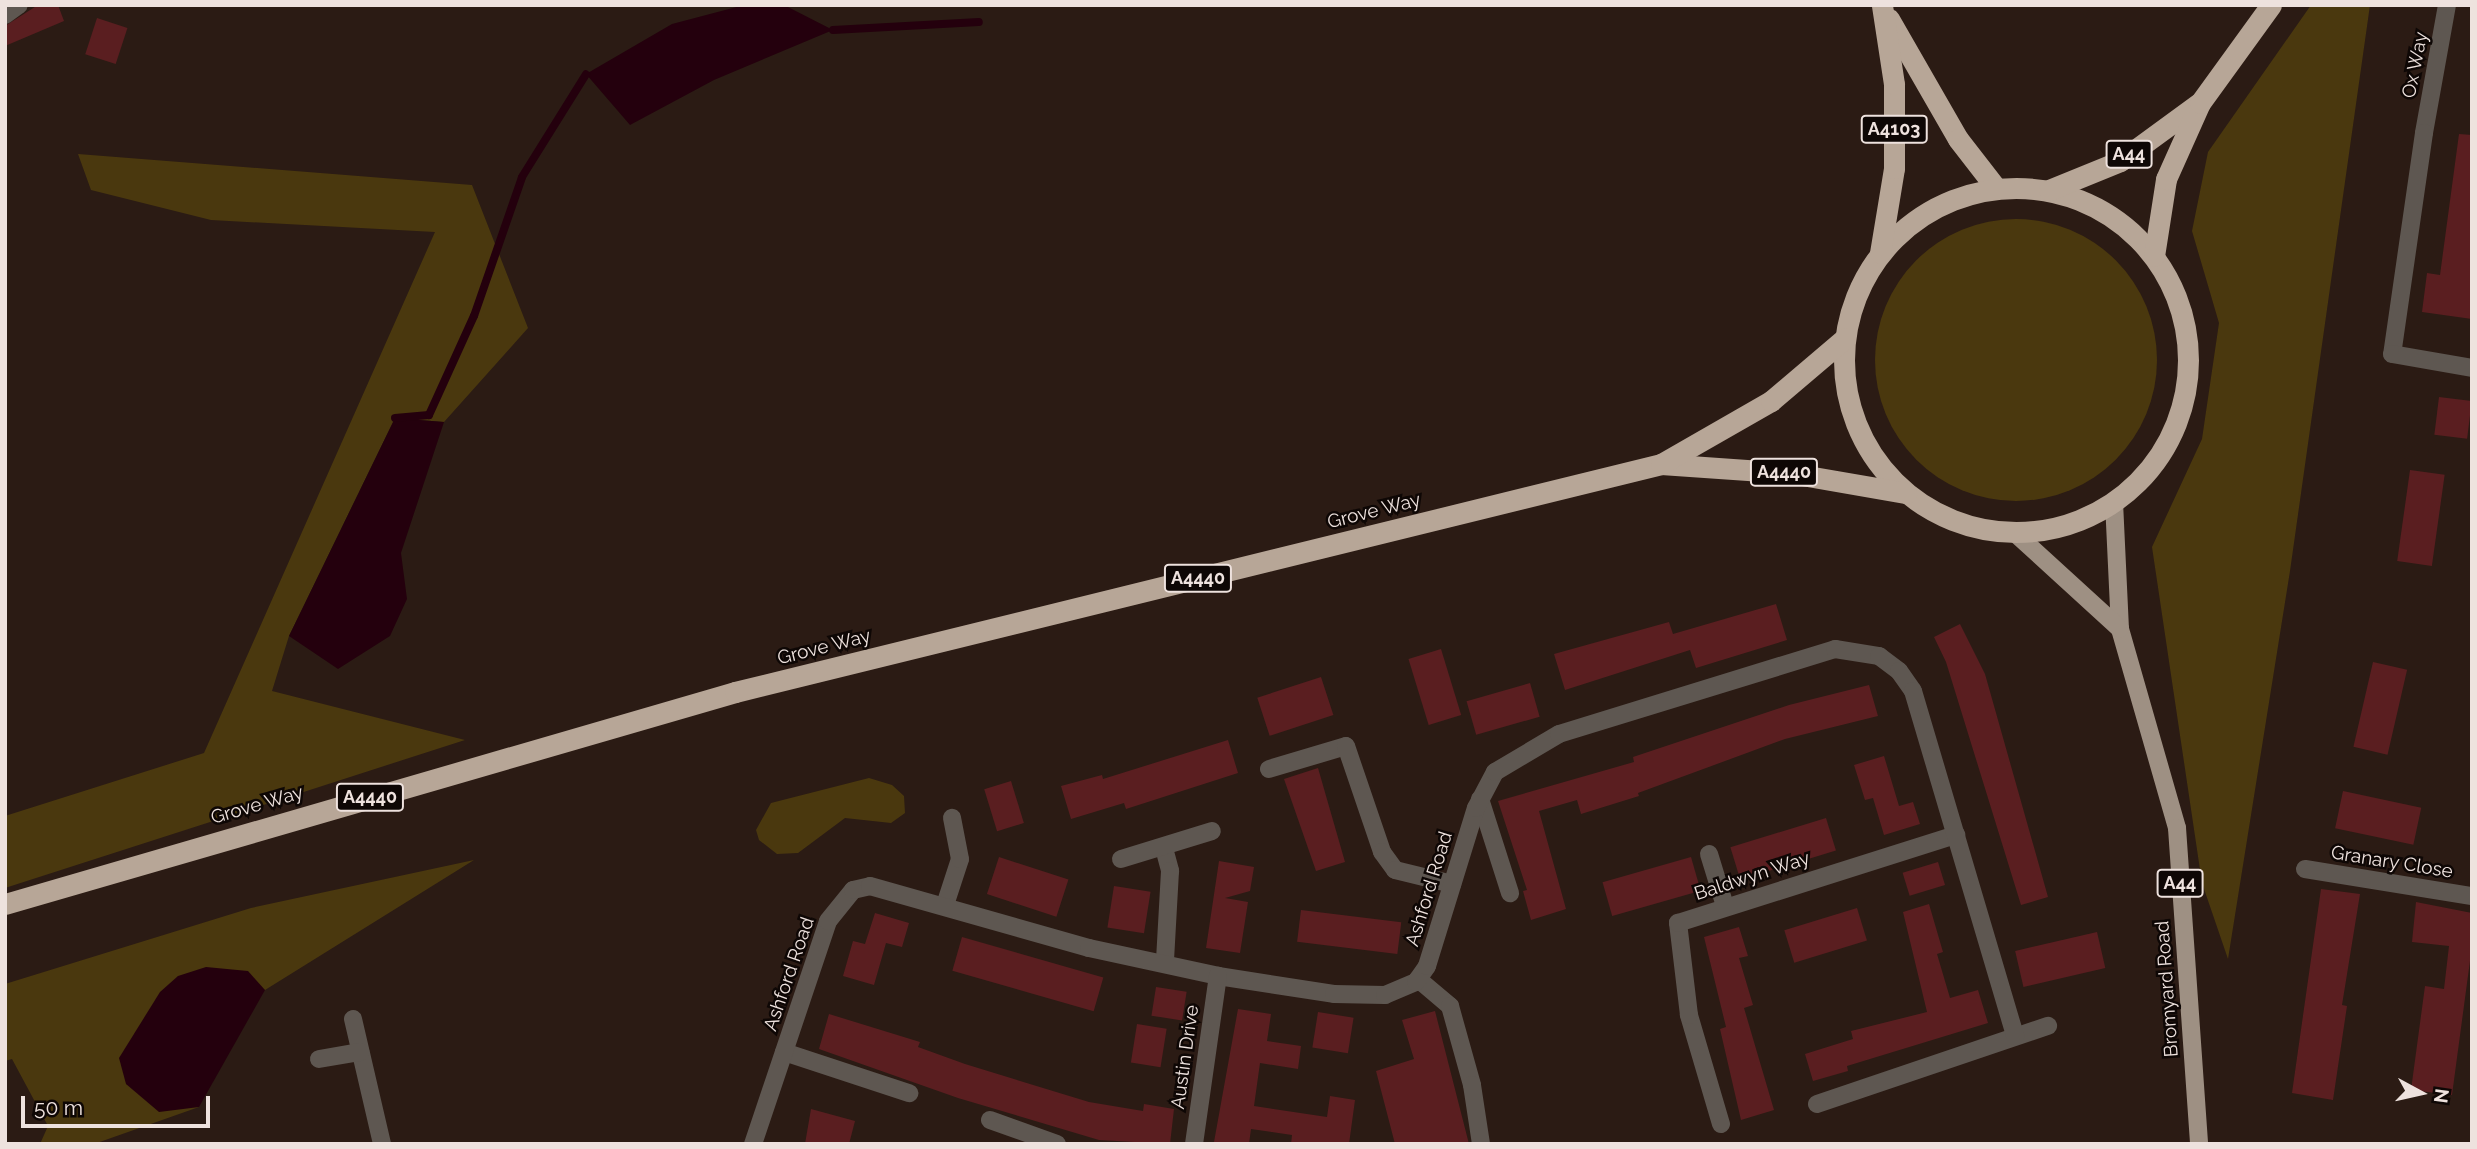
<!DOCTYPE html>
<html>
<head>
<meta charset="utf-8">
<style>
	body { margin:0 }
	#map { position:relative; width:2477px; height:1149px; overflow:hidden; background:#2b1b14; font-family:Raleway,sans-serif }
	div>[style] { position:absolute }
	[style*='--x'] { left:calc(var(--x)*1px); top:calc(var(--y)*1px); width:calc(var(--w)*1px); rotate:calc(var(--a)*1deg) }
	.green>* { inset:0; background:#4a380e }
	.round { border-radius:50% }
	.water>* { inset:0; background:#24000d }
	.stream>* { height:8px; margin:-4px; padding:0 4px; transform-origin:4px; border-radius:4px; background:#24000d }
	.building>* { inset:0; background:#5a1e20; transform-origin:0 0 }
	.minor>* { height:18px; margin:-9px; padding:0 9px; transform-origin:9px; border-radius:9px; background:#5e5751 }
	.major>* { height:18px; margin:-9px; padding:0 9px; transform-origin:9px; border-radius:9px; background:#9e9083 }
	.highway>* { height:21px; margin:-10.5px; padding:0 10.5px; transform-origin:10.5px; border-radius:10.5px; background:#b7a697 }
	.highway>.ring { margin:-10.5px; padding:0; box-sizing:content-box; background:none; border:21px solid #b7a697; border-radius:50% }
	span { translate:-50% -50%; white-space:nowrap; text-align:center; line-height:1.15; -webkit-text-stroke:5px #0e0705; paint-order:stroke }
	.shield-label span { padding:2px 5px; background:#0e0705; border:2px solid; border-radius:5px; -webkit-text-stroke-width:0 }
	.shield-label { font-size:18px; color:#eee2de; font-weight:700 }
	.street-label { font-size:19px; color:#eee2de }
	.frame { position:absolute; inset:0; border:7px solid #eee2de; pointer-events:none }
	.north { position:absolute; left:2386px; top:1058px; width:70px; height:70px; -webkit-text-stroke:5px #0e0705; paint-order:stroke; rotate:98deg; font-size:19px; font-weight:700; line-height:28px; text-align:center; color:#eee2de }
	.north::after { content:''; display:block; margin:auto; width:24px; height:32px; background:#eee2de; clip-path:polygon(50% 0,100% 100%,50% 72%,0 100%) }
	.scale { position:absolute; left:21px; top:1096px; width:189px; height:32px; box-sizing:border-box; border:4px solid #eee2de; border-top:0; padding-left:9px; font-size:21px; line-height:24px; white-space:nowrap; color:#eee2de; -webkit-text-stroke:5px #0e0705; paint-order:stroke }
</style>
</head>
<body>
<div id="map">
	<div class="green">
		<i style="clip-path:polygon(2311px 5px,2370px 5px,2290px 571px,2228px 959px,2202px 883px,2152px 547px,2202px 439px,2219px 323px,2192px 231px,2208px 152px)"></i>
		<i style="clip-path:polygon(78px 154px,472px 185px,528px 328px,444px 422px,395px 418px,289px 636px,272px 691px,465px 740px,5px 888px,5px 816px,204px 753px,435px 232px,211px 220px,91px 190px)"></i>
		<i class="round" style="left:1875px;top:219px;width:282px;height:282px"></i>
		<i style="clip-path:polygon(869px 778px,892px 785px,904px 796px,905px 813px,891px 823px,845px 818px,798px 853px,777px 854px,759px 840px,756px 830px,771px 803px)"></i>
		<i style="clip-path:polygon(474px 860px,265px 990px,178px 976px,126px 1084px,199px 1107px,94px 1144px,40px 1144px,48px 1126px,12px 1059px,5px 1061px,5px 984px,251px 908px)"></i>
	</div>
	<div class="water">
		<i style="clip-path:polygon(744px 5px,784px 5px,833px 30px,714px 80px,630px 125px,586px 74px,672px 24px)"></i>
		<i style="clip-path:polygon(395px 418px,444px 422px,401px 553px,407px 599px,390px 636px,338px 669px,289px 636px)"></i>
		<i style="clip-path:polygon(206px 967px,248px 971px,265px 990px,199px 1107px,159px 1112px,126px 1084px,119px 1058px,160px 992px,178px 976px)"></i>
	</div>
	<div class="stream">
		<i style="--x:833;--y:30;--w:146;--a:-3.1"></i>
		<i style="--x:395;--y:418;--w:34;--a:-5"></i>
		<i style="--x:429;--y:415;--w:109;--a:-65.6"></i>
		<i style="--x:474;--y:316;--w:147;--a:-70.9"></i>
		<i style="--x:522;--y:177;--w:121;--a:-58.1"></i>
	</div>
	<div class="building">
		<i style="clip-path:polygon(38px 5px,58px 5px,64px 21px,5px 46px,5px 26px)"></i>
		<i style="left:97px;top:18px;width:32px;height:38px;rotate:18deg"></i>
		<i style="clip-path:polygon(2459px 134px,2472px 135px,2472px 319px,2422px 312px,2427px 273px,2440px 275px)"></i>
		<i style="left:2439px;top:397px;width:33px;height:38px;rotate:7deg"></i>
		<i style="left:2410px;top:470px;width:35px;height:92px;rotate:8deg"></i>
		<i style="clip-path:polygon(1776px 604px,1787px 640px,1696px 668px,1690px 650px,1565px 690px,1554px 654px,1669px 622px,1673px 634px)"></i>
		<i style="clip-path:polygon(1960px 624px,1985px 674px,2048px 897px,2021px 905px,1946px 662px,1934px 637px)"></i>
		<i style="left:1441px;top:649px;width:69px;height:34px;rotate:73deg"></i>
		<i style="left:2373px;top:662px;width:35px;height:87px;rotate:13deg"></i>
		<i style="left:1321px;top:677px;width:40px;height:67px;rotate:72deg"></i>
		<i style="left:1530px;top:683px;width:35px;height:66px;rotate:74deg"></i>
		<i style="clip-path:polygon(1869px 685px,1878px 716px,1785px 739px,1638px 793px,1639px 796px,1581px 814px,1577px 800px,1539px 811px,1566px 909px,1531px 920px,1523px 891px,1527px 890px,1498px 801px,1634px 762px,1633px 757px,1789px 705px)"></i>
		<i style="clip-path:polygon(1228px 740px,1238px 773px,1126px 809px,1124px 803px,1071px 819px,1061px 786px,1102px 775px,1103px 779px)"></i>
		<i style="clip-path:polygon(1884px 756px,1899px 806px,1913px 802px,1920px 824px,1884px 835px,1873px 798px,1865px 800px,1854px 765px)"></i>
		<i style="clip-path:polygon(1318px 768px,1345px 862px,1316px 871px,1284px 779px)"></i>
		<i style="left:1011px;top:781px;width:44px;height:28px;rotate:73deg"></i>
		<i style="left:2343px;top:791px;width:80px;height:38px;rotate:12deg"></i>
		<i style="left:1826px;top:818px;width:34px;height:100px;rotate:73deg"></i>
		<i style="left:999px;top:857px;width:73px;height:39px;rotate:18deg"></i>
		<i style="left:1691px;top:857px;width:35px;height:92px;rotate:74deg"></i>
		<i style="clip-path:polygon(1219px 861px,1254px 867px,1250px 891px,1225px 898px,1248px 902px,1240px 953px,1206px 948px)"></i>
		<i style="left:1938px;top:862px;width:24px;height:37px;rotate:73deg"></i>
		<i style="left:1114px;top:886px;width:37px;height:42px;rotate:9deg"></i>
		<i style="clip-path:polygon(2321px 889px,2360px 894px,2342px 1005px,2347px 1006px,2333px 1100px,2292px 1093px)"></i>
		<i style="clip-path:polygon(2416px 902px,2472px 913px,2472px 946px,2452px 1095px,2411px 1090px,2425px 986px,2444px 989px,2449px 946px,2412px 942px)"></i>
		<i style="clip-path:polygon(1929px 904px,1943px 952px,1937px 954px,1950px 998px,1978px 990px,1988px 1023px,1847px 1066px,1848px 1071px,1813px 1081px,1805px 1054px,1853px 1039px,1851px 1031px,1927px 1012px,1903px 912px)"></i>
		<i style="left:1857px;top:908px;width:34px;height:76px;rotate:73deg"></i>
		<i style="left:1301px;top:910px;width:101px;height:32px;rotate:7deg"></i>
		<i style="clip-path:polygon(875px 913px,909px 923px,902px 947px,886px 943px,874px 985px,843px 976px,853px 941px,865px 944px)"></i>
		<i style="clip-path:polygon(1739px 927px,1748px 956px,1739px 958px,1753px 1005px,1744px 1008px,1774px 1110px,1741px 1120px,1720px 1029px,1726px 1027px,1704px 937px)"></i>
		<i style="left:2097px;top:932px;width:37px;height:84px;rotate:77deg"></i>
		<i style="left:962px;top:937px;width:147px;height:35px;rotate:16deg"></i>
		<i style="left:1156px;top:987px;width:31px;height:29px;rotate:9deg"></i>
		<i style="clip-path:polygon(1238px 1009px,1271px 1014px,1267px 1041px,1301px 1046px,1298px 1069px,1260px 1063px,1254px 1106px,1327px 1117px,1330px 1096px,1355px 1100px,1349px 1144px,1291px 1144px,1292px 1135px,1251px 1129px,1249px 1144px,1214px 1142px)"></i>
		<i style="clip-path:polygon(1435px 1011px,1469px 1144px,1395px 1144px,1376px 1071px,1414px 1059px,1402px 1020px)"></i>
		<i style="left:1318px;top:1012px;width:36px;height:36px;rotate:9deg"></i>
		<i style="clip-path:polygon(829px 1014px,920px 1042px,918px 1047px,965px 1064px,1089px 1102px,1143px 1111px,1144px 1104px,1174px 1109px,1170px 1144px,1099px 1140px,958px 1098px,819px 1049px)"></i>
		<i style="left:1137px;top:1024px;width:30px;height:39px;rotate:9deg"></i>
		<i style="clip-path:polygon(811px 1109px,855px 1121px,849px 1144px,805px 1144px)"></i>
	</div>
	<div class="minor">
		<i style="--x:2447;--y:5;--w:130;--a:100.2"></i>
		<i style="--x:2424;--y:133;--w:223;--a:98.2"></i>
		<i style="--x:2392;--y:354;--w:81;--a:9.9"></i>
		<i style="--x:5;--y:15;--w:17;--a:-36"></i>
		<i style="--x:1269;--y:769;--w:80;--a:-16.6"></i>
		<i style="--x:1346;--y:746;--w:112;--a:71.2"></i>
		<i style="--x:1382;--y:852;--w:22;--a:54"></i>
		<i style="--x:1395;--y:870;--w:59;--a:13.8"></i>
		<i style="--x:1480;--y:799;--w:99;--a:72.3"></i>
		<i style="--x:1164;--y:848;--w:24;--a:75"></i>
		<i style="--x:1170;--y:871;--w:90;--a:93.2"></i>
		<i style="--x:1709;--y:854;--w:54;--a:72.9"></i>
		<i style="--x:1121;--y:859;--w:95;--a:-17.1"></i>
		<i style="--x:2305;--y:869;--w:169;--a:9.2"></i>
		<i style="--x:945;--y:905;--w:48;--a:-71.9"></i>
		<i style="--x:960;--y:859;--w:42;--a:-101"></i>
		<i style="--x:1418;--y:979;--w:42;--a:40.2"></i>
		<i style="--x:1450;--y:1006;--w:82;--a:74.4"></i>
		<i style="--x:1472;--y:1085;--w:60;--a:81.3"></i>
		<i style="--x:353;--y:1019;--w:128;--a:76.9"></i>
		<i style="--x:784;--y:1052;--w:132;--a:18.2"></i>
		<i style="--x:319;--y:1059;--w:42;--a:-9.7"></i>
		<i style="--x:1817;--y:1104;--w:244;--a:-18.7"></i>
		<i style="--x:990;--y:1120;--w:71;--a:19.7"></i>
		<i style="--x:1721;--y:1124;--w:114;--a:-106.4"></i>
		<i style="--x:1689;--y:1015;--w:93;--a:-96.8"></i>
		<i style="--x:1678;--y:923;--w:292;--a:-17.6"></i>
		<i style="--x:753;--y:1144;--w:235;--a:-71.4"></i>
		<i style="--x:828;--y:921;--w:40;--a:-51"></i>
		<i style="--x:853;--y:890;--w:17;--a:-13"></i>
		<i style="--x:870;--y:886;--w:228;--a:15.8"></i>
		<i style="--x:1089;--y:948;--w:132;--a:12.2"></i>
		<i style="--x:1218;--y:976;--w:117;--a:8.8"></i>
		<i style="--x:1334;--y:994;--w:51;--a:1.1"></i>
		<i style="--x:1385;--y:995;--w:34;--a:-23"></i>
		<i style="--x:1416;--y:982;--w:19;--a:-55"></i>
		<i style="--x:1427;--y:966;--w:165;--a:-72.8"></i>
		<i style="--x:1476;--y:808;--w:41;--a:-62.2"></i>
		<i style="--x:1495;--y:772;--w:74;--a:-30.7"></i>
		<i style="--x:1559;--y:734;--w:289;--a:-17.1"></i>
		<i style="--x:1835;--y:649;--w:45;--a:9"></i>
		<i style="--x:1879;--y:656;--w:25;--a:37"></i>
		<i style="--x:1899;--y:671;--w:24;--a:55"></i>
		<i style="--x:1913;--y:691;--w:360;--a:73.5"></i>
		<i style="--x:1194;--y:1144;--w:170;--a:-81.9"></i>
	</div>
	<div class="major">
		<i style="--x:2114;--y:502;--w:127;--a:87.3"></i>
		<i style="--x:2120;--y:629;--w:207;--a:74"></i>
		<i style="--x:2177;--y:828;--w:317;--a:86"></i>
		<i style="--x:2015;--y:533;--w:142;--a:42.4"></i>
	</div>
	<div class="highway">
		<i style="--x:1889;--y:19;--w:138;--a:60.1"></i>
		<i style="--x:1958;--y:139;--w:62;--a:52.2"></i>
		<i class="ring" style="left:1844px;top:188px;width:323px;height:323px"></i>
		<i style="--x:2049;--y:190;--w:77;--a:-22.2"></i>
		<i style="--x:2120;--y:161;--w:97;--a:-36.2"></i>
		<i style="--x:1880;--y:253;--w:86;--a:-80.6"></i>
		<i style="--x:1894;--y:168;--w:84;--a:-90"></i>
		<i style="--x:1894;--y:84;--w:79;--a:-98.7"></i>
		<i style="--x:2154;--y:256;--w:78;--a:-81.1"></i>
		<i style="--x:2166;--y:179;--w:83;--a:-65.9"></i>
		<i style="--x:2200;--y:103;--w:121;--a:-54.1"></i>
		<i style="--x:1661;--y:464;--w:129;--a:4"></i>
		<i style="--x:1790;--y:473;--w:118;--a:9.8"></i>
		<i style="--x:5;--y:904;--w:760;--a:-16.19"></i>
		<i style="--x:735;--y:692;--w:954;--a:-13.83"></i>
		<i style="--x:1661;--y:464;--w:127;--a:-29.8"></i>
		<i style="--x:1771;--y:401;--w:97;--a:-40.4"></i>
	</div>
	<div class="shield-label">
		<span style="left:1894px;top:129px">A4103</span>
		<span style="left:2129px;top:154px">A44</span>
		<span style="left:1784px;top:472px">A4440</span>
		<span style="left:1198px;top:578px">A4440</span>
		<span style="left:370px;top:797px">A4440</span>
		<span style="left:2180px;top:883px">A44</span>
	</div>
	<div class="street-label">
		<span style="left:2415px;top:65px;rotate:-79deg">Ox Way</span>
		<span style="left:1374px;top:511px;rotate:-14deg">Grove Way</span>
		<span style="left:824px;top:647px;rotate:-14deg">Grove Way</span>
		<span style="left:257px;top:805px;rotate:-16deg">Grove Way</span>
		<span style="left:2392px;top:862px;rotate:9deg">Granary Close</span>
		<span style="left:1752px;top:876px;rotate:-18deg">Baldwyn Way</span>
		<span style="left:1429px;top:889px;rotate:-73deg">Ashford Road</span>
		<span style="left:789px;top:974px;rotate:-71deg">Ashford Road</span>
		<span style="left:2167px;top:989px;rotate:-94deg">Bromyard Road</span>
		<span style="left:1185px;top:1057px;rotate:-82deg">Austin Drive</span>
	</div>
	<div class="frame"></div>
	<div class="north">N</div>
	<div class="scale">50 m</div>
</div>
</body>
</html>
